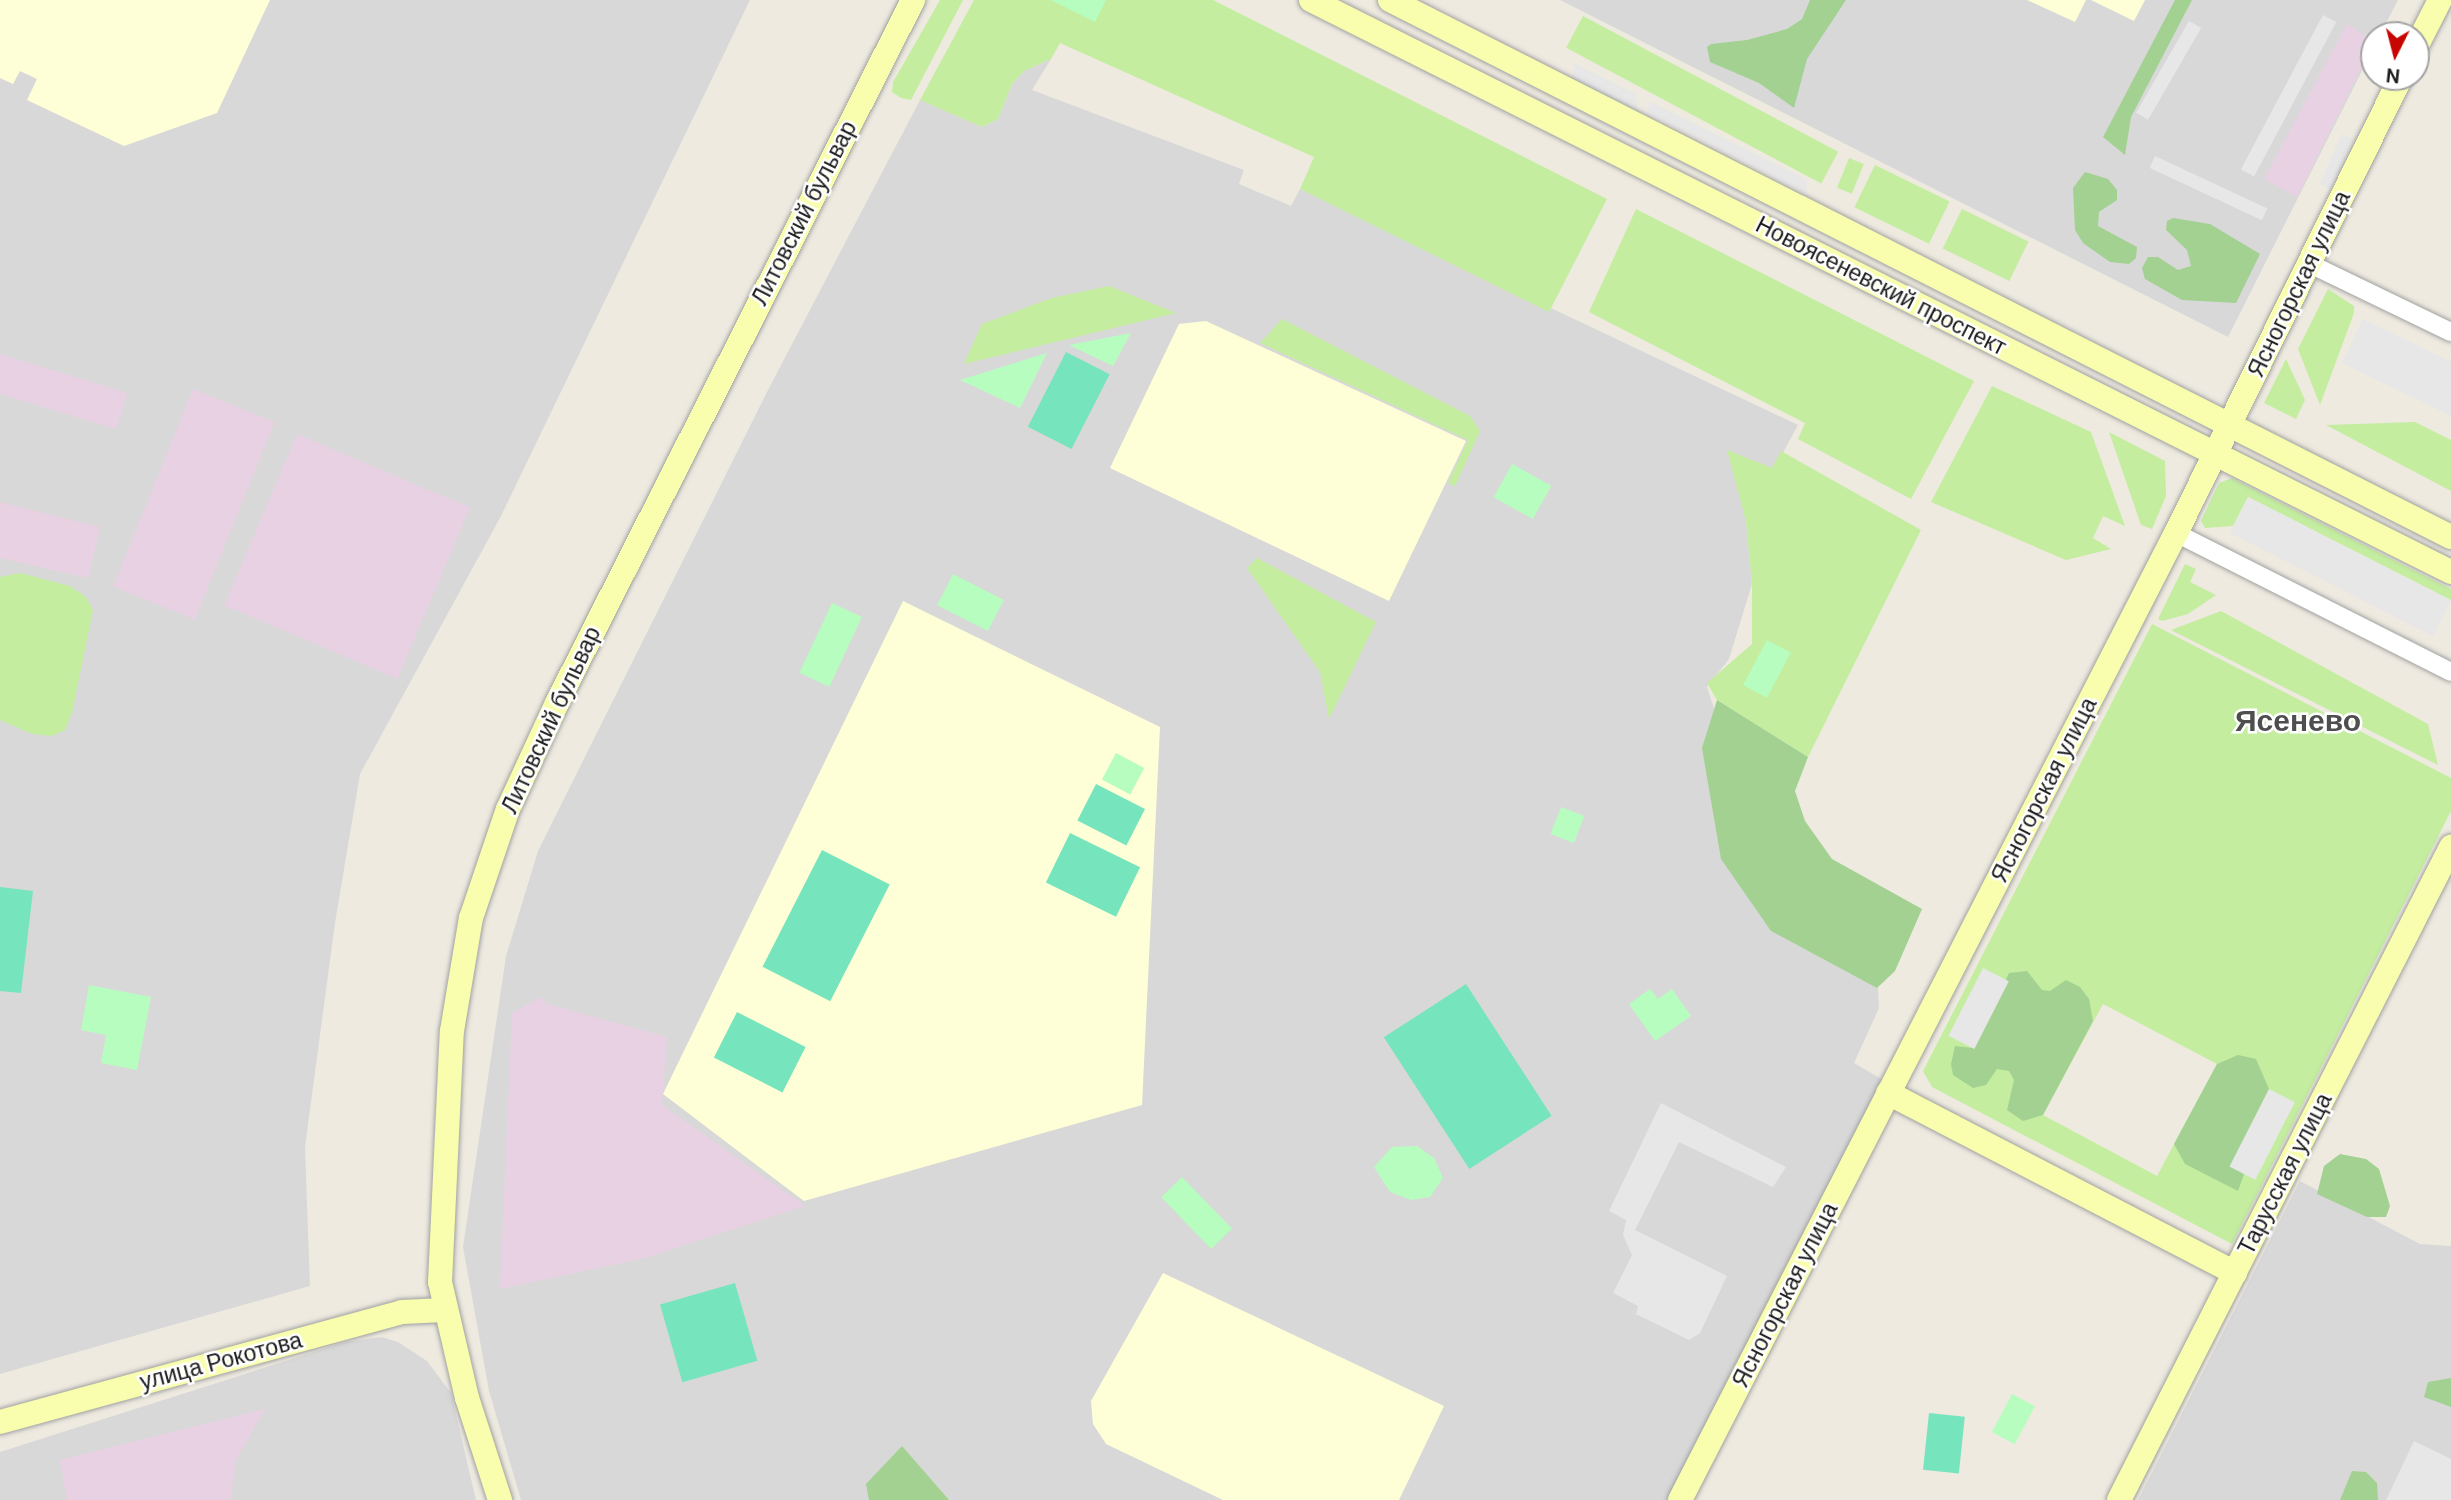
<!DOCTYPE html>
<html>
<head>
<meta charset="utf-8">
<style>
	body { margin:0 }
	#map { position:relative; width:2451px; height:1500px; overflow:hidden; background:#eeeae0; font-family:"DM Sans",sans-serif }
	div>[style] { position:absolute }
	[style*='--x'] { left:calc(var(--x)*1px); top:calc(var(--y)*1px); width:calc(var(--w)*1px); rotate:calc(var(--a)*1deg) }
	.residential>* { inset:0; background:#d9d8d8 }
	.industrial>* { inset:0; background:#e8d1e3; transform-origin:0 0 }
	.education>* { inset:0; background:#feffd7 }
	.grass>* { inset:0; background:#c4eda0; transform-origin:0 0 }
	.forest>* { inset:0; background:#a2d191 }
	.park>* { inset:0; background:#b7fdbf; transform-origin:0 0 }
	.pitch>* { inset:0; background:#76e4bd; transform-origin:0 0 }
	.parking>* { inset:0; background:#e7e7e7; transform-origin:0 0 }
	.roads { filter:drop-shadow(0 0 2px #a2a2a2) drop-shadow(0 0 2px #a2a2a2) }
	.street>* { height:18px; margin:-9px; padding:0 9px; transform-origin:9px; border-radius:9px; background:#fff }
	.secondary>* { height:24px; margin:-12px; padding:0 12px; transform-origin:12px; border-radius:12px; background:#f8fead }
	span { translate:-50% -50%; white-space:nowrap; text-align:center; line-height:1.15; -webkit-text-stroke:5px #fff; paint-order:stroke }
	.street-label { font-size:23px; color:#1b1b1b }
	.district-label { font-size:30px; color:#4e4e4e; font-weight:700 }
	.north { position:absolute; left:2360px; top:21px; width:70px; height:70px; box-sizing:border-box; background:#fff; border:2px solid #a4a4a4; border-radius:50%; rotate:186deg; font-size:19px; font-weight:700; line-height:28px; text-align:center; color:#1b1b1b }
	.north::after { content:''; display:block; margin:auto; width:24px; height:32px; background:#c60600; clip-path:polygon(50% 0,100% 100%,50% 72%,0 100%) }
</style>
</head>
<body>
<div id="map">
	<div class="residential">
		<i style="clip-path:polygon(0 0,750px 0,500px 518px,360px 774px,335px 923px,305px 1147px,310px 1286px,0 1374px)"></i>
		<i style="clip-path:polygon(1560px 0,2398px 0,2380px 35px,2374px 35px,2374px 47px,2228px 337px)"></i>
		<i style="clip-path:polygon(1051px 59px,1032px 90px,1244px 170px,1239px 184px,1291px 206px,1300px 189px,1798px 425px,1746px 521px,1752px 584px,1729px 659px,1707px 687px,1726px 744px,1771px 931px,1878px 988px,1879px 1008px,1854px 1063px,1883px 1080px,1667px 1500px,521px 1500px,489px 1391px,463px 1247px,506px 956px,538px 851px,769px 388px,920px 100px,982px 127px,998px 119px,1012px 84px,1024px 71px)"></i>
		<i style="clip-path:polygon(2300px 1181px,2420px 1244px,2451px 1246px,2451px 1500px,2138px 1500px)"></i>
		<i style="clip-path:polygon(382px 1337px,398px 1342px,427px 1361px,451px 1393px,476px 1500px,0 1500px,0 1452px,345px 1342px)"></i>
	</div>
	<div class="industrial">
		<i style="clip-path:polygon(2347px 24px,2374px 42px,2297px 197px,2264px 179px)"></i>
		<i style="left:0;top:354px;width:133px;height:38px;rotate:17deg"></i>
		<i style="left:193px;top:389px;width:88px;height:213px;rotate:22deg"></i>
		<i style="left:297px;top:434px;width:188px;height:186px;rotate:23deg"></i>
		<i style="clip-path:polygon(0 502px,100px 527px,88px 578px,0 558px)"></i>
		<i style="clip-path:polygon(541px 997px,547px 1004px,667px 1037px,662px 1105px,805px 1206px,645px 1258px,500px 1289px,512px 1013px)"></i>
		<i style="clip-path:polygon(265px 1409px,236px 1460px,230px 1500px,67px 1500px,60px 1460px)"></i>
	</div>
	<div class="education">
		<i style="clip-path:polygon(0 0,270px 0,217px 113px,124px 146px,27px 100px,37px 79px,20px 71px,13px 84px,0 78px)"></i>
		<i style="clip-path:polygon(2027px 0,2086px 0,2075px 22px)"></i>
		<i style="clip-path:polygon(2091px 0,2145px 0,2134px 21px)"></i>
		<i style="clip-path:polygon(1206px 321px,1466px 441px,1389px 601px,1110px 468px,1179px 324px)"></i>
		<i style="clip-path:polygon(903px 601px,1160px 727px,1142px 1105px,804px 1201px,663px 1094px)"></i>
		<i style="clip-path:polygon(1163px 1273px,1444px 1406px,1399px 1500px,1223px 1500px,1106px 1444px,1093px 1424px,1091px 1401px)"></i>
	</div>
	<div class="grass">
		<i style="clip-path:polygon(940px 0,963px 0,911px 100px,901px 98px,892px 92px,893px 82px)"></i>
		<i style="clip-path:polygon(974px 0,1213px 0,1607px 199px,1549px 312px,1300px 189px,1314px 157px,1060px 43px,1051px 59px,1024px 71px,1012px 84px,998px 119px,982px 127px,920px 100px)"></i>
		<i style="left:1583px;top:16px;width:289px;height:36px;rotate:28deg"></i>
		<i style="left:1849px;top:158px;width:16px;height:32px;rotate:22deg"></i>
		<i style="left:1875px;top:165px;width:83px;height:47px;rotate:26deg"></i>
		<i style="clip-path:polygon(1636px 209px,1974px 381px,1911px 499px,1798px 439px,1805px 423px,1589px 312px)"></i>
		<i style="left:1962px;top:209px;width:74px;height:44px;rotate:26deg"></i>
		<i style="clip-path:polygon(1109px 286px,1176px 313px,964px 364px,982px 324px,1052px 298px)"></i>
		<i style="clip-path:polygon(2328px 289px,2354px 306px,2354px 313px,2320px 405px,2298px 349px)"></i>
		<i style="clip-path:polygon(1282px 319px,1470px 416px,1480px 431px,1455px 486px,1448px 483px,1468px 440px,1260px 343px)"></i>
		<i style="clip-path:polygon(2286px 359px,2305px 400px,2296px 419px,2264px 403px)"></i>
		<i style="clip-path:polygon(1992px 386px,2091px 432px,2125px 526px,2103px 516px,2093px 538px,2111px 549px,2066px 560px,1931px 502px)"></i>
		<i style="clip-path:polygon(2415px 422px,2451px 440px,2451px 491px,2326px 425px)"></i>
		<i style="clip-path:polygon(2109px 432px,2165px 461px,2166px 496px,2152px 529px,2141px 525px)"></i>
		<i style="clip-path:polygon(1727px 450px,1772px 468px,1781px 451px,1921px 530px,1808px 757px,1717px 700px,1707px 683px,1752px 644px,1752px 584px,1746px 521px)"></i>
		<i style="clip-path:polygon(2232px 478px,2451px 589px,2451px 600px,2248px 497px,2233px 526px,2205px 528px,2201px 521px,2219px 483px)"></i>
		<i style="clip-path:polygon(1257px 558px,1376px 622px,1329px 719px,1320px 672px,1247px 568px)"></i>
		<i style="clip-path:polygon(2185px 564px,2196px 569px,2190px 582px,2216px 595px,2188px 614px,2162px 621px,2158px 619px)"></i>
		<i style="clip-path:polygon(20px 573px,70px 586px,86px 597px,93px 610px,72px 713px,65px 730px,52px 736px,32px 734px,0 720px,0 577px)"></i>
		<i style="clip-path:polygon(2221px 611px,2428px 724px,2438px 765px,2171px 630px)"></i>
		<i style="clip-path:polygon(evenodd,2152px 624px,2451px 778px,2451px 811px,2232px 1244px,1932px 1087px,1923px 1071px,2152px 624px,2103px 1004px,2217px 1064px,2157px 1176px,2043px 1115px,2103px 1004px)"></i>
	</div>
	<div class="forest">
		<i style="clip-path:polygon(1810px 0,1846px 0,1807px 59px,1794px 108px,1759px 83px,1710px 62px,1707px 47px,1711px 44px,1747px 40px,1787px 29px,1802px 19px)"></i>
		<i style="clip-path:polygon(2175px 0,2192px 0,2131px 117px,2125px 155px,2103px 137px)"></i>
		<i style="clip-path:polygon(2085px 172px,2108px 179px,2117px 190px,2117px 200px,2099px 212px,2098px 226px,2137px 247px,2136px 258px,2129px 264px,2110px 262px,2083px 243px,2075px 230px,2073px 188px)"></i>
		<i style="clip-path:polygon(2173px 218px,2210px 224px,2260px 254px,2236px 303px,2182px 300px,2145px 279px,2142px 268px,2148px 257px,2158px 257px,2178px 270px,2191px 266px,2187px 250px,2166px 230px,2167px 221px)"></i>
		<i style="clip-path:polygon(1717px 700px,1808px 757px,1795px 791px,1805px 821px,1832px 859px,1922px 909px,1895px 971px,1877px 988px,1771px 931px,1721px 859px,1702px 748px)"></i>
		<i style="clip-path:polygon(2027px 971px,2042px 990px,2050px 991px,2066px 980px,2080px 987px,2089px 999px,2093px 1021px,2043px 1115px,2023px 1121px,2007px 1110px,2014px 1080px,2009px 1071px,1997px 1069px,1986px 1085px,1973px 1088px,1953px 1075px,1951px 1064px,1955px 1046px,1973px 1048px,2009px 973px)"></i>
		<i style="clip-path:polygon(2238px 1055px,2256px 1059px,2269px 1089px,2231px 1167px,2244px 1174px,2238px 1191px,2185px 1164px,2174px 1144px,2217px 1064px)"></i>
		<i style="clip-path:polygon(2340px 1154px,2366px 1159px,2379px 1169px,2390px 1206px,2386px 1217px,2367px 1217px,2317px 1194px,2324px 1166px)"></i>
		<i style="clip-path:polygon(2451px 1378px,2451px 1407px,2424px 1397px,2428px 1382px)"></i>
		<i style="clip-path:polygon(902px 1446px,949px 1500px,869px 1500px,866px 1484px)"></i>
		<i style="clip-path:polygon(2352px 1471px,2366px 1472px,2377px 1483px,2378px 1500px,2340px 1500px)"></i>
	</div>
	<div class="park">
		<i style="clip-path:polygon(1051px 0,1106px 0,1095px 22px)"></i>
		<i style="clip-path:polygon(1131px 333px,1113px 366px,1069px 345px)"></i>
		<i style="clip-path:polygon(1047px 353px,1020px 408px,960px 380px)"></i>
		<i style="left:1512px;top:464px;width:45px;height:38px;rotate:29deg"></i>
		<i style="left:953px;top:574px;width:57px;height:35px;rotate:27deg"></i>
		<i style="left:832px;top:603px;width:33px;height:77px;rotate:25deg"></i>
		<i style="left:1767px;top:640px;width:27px;height:51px;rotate:28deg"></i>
		<i style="left:1116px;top:753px;width:32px;height:30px;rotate:28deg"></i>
		<i style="left:1561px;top:807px;width:25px;height:29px;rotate:21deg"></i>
		<i style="clip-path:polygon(89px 985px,151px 997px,137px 1070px,101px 1063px,106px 1035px,81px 1030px)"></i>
		<i style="clip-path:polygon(1650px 989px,1658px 999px,1672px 989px,1691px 1016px,1655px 1041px,1629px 1004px)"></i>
		<i style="clip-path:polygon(1417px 1146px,1434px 1158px,1443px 1178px,1430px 1197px,1411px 1200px,1390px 1192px,1374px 1167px,1392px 1147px)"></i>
		<i style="left:1182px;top:1177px;width:72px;height:29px;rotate:46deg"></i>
		<i style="left:2012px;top:1394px;width:26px;height:43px;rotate:28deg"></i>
	</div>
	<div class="pitch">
		<i style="left:1066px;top:352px;width:49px;height:84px;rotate:27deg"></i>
		<i style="left:1096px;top:784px;width:55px;height:41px;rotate:27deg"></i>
		<i style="left:1070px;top:833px;width:78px;height:55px;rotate:26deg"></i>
		<i style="left:822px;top:850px;width:76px;height:131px;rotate:27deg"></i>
		<i style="clip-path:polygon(0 887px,33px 891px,21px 993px,0 991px)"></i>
		<i style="left:1466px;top:984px;width:157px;height:98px;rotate:57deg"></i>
		<i style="left:737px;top:1012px;width:77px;height:51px;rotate:27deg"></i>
		<i style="left:735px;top:1283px;width:81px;height:78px;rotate:74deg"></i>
		<i style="left:1929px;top:1413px;width:36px;height:57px;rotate:6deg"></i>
	</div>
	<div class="parking">
		<i style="left:2323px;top:15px;width:15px;height:175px;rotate:28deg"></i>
		<i style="left:2189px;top:21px;width:14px;height:106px;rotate:30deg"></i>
		<i style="clip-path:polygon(1574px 63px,1636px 94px,1637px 112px,1572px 78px)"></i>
		<i style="clip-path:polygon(1649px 101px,1807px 180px,1806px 194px,1648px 113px)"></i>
		<i style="left:2342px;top:134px;width:12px;height:55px;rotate:24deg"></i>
		<i style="left:2155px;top:156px;width:124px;height:13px;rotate:25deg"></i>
		<i style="clip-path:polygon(2363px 319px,2451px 362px,2451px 416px,2342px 363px)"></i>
		<i style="left:2248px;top:497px;width:228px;height:40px;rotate:27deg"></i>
		<i style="left:1983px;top:968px;width:29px;height:76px;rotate:27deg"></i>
		<i style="left:2269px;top:1089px;width:29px;height:87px;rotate:27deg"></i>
		<i style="clip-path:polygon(1661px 1103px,1786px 1167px,1773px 1187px,1679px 1142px,1635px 1230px,1727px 1276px,1700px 1333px,1689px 1340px,1636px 1314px,1638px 1306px,1613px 1293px,1632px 1255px,1623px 1235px,1626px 1220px,1609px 1211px)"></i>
		<i style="clip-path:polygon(2414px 1441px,2451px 1459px,2451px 1500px,2386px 1500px)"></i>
	</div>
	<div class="roads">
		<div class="street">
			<i style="--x:2308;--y:263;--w:159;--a:25.8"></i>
			<i style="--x:2176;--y:533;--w:308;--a:26.8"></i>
		</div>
		<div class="secondary">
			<i style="--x:1311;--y:0;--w:1275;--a:26.65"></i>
			<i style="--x:1390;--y:0;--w:1189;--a:26.85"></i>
			<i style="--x:2416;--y:47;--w:53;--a:-62.9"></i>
			<i style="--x:1888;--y:1093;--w:391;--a:27.4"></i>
			<i style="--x:0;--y:1422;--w:417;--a:-15.3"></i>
			<i style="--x:402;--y:1312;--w:42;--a:-2.7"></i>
			<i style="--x:500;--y:1500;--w:107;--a:-107.9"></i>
			<i style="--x:467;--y:1398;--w:119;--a:-103.1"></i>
			<i style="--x:440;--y:1282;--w:251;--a:-87.3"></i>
			<i style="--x:452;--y:1031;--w:115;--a:-80.5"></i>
			<i style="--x:471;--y:918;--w:115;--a:-71.3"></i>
			<i style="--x:508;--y:809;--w:117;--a:-65.2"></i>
			<i style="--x:557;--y:703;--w:788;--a:-63.14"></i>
			<i style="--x:1680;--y:1500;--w:1087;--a:-62.85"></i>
			<i style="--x:2176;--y:533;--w:508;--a:-63.74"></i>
			<i style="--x:2119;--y:1500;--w:733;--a:-63.05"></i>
		</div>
	</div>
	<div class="street-label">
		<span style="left:804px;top:213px;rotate:-63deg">Литовский бульвар</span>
		<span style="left:2299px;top:284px;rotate:-64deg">Ясногорская улица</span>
		<span style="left:1881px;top:286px;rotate:27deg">Новоясеневский проспект</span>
		<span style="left:551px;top:720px;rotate:-65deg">Литовский бульвар</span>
		<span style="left:2044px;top:790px;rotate:-63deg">Ясногорская улица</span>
		<span style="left:2285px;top:1174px;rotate:-63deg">Тарусская улица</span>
		<span style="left:1785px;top:1295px;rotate:-63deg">Ясногорская улица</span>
		<span style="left:221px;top:1361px;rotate:-15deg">улица Рокотова</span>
	</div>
	<div class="district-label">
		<span style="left:2298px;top:721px">Ясенево</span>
	</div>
	<div class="north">N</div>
</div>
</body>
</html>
